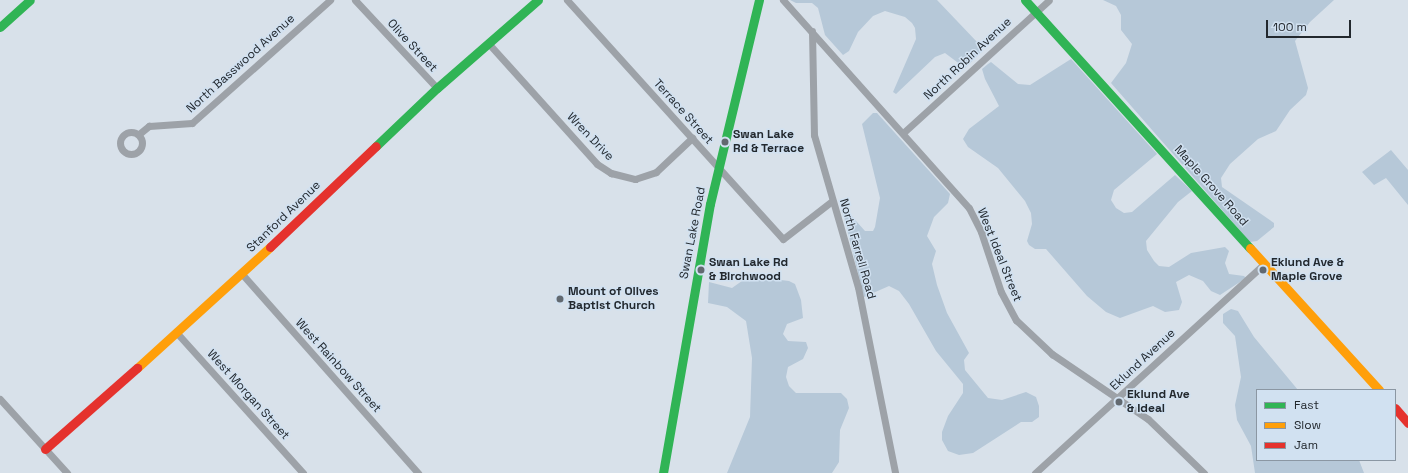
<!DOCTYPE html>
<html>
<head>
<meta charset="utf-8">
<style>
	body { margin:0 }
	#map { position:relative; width:1408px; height:473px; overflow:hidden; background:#d8e1ea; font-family:"Space Grotesk",sans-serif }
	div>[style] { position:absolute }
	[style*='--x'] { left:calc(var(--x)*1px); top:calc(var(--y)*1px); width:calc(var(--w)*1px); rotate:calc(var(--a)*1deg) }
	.forest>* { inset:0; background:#b6c8d8 }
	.street>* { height:7px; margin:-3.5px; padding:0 3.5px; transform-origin:3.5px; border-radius:3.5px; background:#9da2a8 }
	.street>.ring { margin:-3.5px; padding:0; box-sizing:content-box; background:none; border:7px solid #9da2a8; border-radius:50% }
	.fast>* { height:9px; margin:-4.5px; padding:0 4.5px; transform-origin:4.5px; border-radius:4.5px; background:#30b455 }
	.slow>* { height:9px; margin:-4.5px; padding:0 4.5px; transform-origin:4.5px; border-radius:4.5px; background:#ff9f0a }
	.jam>* { height:9px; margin:-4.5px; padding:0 4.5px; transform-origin:4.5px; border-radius:4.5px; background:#e5322d }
	.dots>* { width:11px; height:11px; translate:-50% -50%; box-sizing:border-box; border:2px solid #d1e1f1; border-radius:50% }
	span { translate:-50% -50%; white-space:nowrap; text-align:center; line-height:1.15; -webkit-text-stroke:3px #d1e1f1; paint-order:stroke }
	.street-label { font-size:12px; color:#22282e }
	.poi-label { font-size:12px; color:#22282e; font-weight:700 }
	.left { translate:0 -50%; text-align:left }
	.legend { position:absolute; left:1256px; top:389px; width:140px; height:72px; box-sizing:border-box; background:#d1e1f1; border:1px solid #8b97a3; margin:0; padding:5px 7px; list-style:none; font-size:12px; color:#22282e }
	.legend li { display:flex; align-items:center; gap:8px; height:20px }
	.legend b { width:20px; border:1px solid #8b97a3 }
	.scale { position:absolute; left:1266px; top:20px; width:85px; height:18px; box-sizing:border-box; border:2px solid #22282e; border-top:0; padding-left:5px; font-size:12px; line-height:14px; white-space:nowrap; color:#22282e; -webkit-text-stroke:3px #d1e1f1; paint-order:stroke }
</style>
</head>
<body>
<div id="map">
	<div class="forest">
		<i style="clip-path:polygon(790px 0,937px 0,978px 43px,980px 53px,965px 68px,945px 53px,935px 57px,896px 94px,893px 92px,916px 39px,915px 28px,912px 23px,905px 17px,885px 11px,873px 16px,858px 32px,849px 51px,843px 55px,825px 35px,818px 8px,812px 3px,796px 3px)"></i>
		<i style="clip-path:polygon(1103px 0,1334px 0,1310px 22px,1295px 41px,1308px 88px,1306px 95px,1290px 110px,1276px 131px,1258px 139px,1230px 164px,1221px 178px,1222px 187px,1274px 223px,1274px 227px,1257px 241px,1250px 242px,1111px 83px,1126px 63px,1132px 44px,1121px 30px,1121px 15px,1116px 6px)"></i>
		<i style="clip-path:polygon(1071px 59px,1157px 154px,1114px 190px,1111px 200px,1116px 208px,1124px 213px,1132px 212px,1175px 175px,1192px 191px,1178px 202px,1146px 241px,1147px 250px,1154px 261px,1159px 266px,1169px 267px,1191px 253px,1225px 247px,1229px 251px,1225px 263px,1229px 274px,1244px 276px,1246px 278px,1220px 295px,1211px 291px,1203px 281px,1189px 275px,1176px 282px,1182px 302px,1179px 310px,1165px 312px,1153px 306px,1120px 318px,1106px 312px,1087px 296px,1046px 249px,1035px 249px,1029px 245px,1027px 241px,1032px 224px,1031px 213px,1025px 201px,998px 168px,968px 147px,963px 139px,969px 129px,999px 106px,985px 79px,982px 69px,988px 64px,991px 62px,1018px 84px,1030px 85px)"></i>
		<i style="clip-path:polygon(873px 113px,877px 113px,950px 194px,948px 203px,934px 217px,927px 236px,936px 251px,932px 264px,937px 285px,947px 313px,969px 353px,964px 360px,965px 370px,988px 398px,1002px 400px,1026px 392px,1036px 397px,1039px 406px,1039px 417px,1032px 422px,1021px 422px,973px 453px,959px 455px,948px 451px,942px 440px,942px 432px,948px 416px,963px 393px,963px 384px,936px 351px,909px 304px,899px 291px,889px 286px,864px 297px,843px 213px,844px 211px,848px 212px,865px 231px,873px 231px,875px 227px,880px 198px,862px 124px)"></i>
		<i style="clip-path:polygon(1391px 150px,1408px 170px,1408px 205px,1386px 178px,1374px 185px,1362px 172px)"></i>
		<i style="clip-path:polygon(749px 276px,789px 281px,795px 284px,801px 300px,803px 318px,787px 324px,783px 334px,788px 341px,806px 342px,808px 348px,803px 359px,788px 367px,786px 377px,789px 386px,796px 393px,841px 393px,847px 399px,849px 408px,840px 430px,839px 462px,832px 473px,727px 473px,750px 417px,752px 358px,746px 321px,727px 307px,708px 303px,709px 282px,732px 288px)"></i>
		<i style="clip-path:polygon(1231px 309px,1238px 311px,1254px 337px,1298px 390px,1257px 390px,1257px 460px,1359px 460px,1364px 473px,1255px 473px,1251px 446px,1237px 420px,1235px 405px,1241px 377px,1235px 336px,1223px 323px,1223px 314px)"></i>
	</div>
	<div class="street">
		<i style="--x:355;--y:0;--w:120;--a:47"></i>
		<i style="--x:567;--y:0;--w:322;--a:47.9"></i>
		<i style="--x:783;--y:239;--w:62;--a:-37.8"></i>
		<i style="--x:783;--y:0;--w:279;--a:48.2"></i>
		<i style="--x:969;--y:208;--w:27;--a:63"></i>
		<i style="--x:981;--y:232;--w:63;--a:71.6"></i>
		<i style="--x:1001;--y:292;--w:32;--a:62"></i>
		<i style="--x:1016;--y:320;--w:50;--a:43.4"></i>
		<i style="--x:1052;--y:354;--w:116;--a:34.1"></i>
		<i style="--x:1148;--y:419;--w:78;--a:44"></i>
		<i style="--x:812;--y:31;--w:104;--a:88.9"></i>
		<i style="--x:814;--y:135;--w:158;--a:73.9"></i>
		<i style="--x:858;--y:287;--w:190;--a:78.7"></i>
		<i style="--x:489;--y:44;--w:161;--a:48"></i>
		<i style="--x:597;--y:164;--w:17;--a:33"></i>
		<i style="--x:611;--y:173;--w:25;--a:14"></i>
		<i style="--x:635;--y:179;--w:22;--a:-18"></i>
		<i style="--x:656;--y:172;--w:50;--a:-43.4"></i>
		<i class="ring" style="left:120px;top:132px;width:15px;height:15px"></i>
		<i style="--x:903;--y:133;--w:197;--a:-42.3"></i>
		<i style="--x:139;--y:134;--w:13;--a:-39"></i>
		<i style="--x:149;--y:126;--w:43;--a:-4"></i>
		<i style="--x:192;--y:123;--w:185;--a:-41.7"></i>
		<i style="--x:242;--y:274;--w:266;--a:48.5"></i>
		<i style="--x:176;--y:332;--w:190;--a:48"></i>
		<i style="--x:0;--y:399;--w:100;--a:47.8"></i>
		<i style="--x:1035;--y:473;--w:311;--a:-42.4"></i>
	</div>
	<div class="fast">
		<i style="--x:1025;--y:0;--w:335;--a:47.8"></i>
		<i style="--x:0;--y:27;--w:40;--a:-42"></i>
		<i style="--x:376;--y:146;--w:84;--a:-43.6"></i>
		<i style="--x:437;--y:88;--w:134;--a:-41.1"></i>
		<i style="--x:663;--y:473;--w:273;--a:-80.1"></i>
		<i style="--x:710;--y:204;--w:210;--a:-76.5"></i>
	</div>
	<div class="slow">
		<i style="--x:1250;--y:248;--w:192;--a:47.7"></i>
		<i style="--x:137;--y:368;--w:180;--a:-42.3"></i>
	</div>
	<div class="jam">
		<i style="--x:270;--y:247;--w:146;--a:-43.6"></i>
		<i style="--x:1395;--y:408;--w:20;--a:49"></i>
		<i style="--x:45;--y:449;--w:123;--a:-41.4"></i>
	</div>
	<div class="dots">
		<i style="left:725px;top:142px;background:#626970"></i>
		<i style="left:701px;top:270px;background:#626970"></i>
		<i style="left:1263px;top:270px;background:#626970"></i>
		<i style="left:560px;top:299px;background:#626970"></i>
		<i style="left:1119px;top:402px;background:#626970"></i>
	</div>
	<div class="street-label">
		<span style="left:412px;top:46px;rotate:47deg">Olive Street</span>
		<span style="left:968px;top:59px;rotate:-43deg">North Robin Avenue</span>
		<span style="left:241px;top:64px;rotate:-42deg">North Basswood Avenue</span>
		<span style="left:683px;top:112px;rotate:48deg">Terrace Street</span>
		<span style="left:590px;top:137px;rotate:46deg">Wren Drive</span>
		<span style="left:1211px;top:186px;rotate:48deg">Maple Grove Road</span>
		<span style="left:284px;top:217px;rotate:-44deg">Stanford Avenue</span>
		<span style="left:693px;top:233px;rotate:-79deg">Swan Lake Road</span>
		<span style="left:857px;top:249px;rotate:74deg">North Farrell Road</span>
		<span style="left:999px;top:255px;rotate:68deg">West Ideal Street</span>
		<span style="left:1143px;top:360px;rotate:-43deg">Eklund Avenue</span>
		<span style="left:338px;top:366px;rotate:48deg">West Rainbow Street</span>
		<span style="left:248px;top:395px;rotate:48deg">West Morgan Street</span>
	</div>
	<div class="poi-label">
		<span class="left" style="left:733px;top:142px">Swan Lake<br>Rd &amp; Terrace</span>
		<span class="left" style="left:709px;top:270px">Swan Lake Rd<br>&amp; Birchwood</span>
		<span class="left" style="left:1271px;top:270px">Eklund Ave &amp;<br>Maple Grove</span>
		<span class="left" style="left:568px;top:299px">Mount of Olives<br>Baptist Church</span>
		<span class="left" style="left:1127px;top:402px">Eklund Ave<br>&amp; Ideal</span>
	</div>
	<ul class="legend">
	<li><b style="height:5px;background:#30b455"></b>Fast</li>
	<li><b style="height:5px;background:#ff9f0a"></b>Slow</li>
	<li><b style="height:5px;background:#e5322d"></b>Jam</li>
	</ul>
	<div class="scale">100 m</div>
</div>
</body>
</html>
